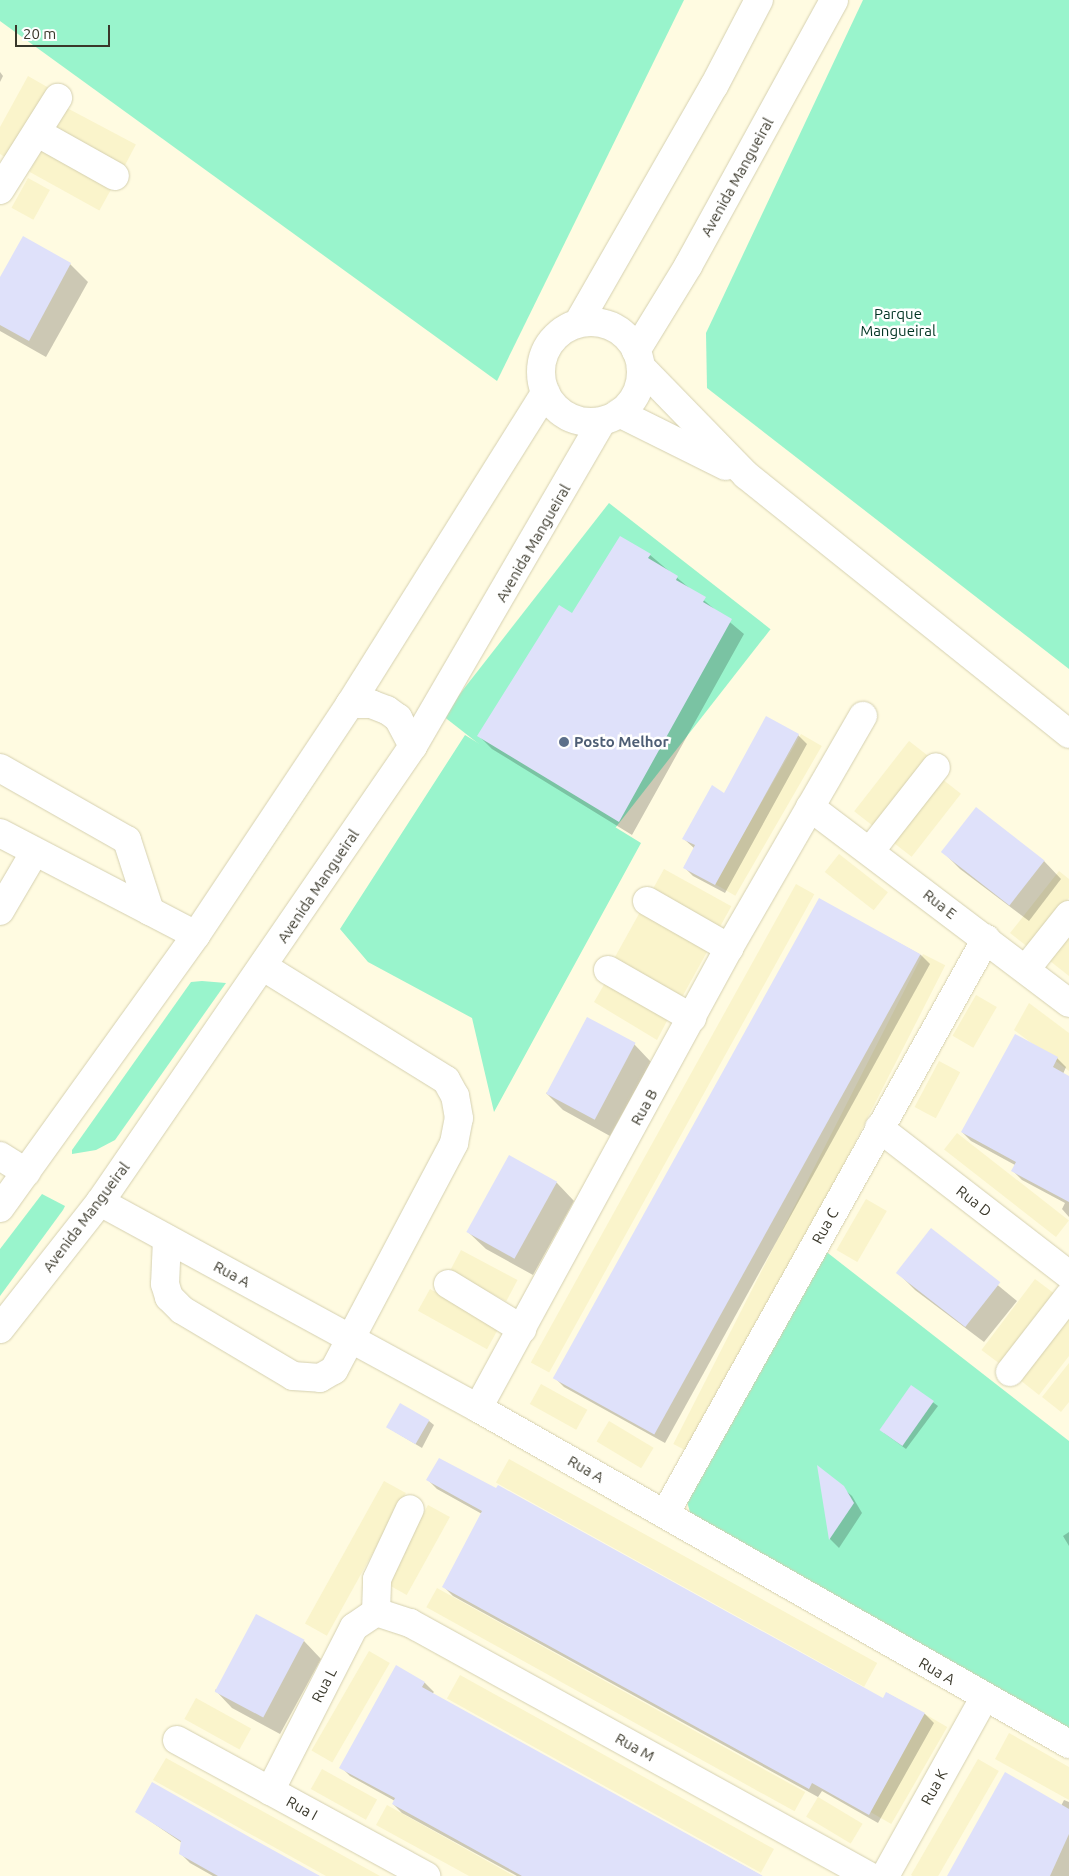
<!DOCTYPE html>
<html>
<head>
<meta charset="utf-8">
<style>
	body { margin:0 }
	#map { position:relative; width:1069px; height:1876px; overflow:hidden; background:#fffbe1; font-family:Ubuntu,sans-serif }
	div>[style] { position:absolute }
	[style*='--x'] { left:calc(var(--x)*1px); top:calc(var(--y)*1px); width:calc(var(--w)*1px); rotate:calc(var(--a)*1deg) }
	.built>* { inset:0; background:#faf4cb; transform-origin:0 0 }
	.green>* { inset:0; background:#99f4cc; transform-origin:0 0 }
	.shadow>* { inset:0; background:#0003 }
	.building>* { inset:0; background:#dfe1fa; transform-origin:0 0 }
	.roads { filter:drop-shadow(0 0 1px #d5d0b0) drop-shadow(0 0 1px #d5d0b0) }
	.minor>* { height:28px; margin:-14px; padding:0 14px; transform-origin:14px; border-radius:14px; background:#fff }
	.minor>.ring { margin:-14px; padding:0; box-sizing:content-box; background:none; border:28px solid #fff; border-radius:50% }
	.dots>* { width:14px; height:14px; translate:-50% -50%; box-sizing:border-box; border:2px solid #fff; border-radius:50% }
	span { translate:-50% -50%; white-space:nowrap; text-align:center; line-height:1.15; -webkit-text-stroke:5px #fff; paint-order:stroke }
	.street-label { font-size:15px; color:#39372a }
	.park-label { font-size:15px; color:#032 }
	.service-label { font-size:15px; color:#4e5e75; font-weight:700 }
	.left { translate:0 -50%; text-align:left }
	.scale { position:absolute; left:15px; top:25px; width:95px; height:22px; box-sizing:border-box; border:2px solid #39372a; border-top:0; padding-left:6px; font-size:15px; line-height:18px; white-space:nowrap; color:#39372a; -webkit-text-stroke:4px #fff; paint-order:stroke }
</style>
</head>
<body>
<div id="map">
	<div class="built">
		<i style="clip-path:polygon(28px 76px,49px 88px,10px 160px,0 154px,0 127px)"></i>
		<i style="left:67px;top:108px;width:78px;height:25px;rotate:28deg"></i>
		<i style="left:42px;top:149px;width:80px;height:26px;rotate:29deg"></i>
		<i style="left:28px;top:178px;width:25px;height:34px;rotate:29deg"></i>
		<i style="left:801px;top:734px;width:24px;height:173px;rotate:30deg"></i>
		<i style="left:909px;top:741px;width:24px;height:89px;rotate:38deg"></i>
		<i style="left:942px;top:779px;width:24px;height:80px;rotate:38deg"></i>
		<i style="left:839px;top:854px;width:62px;height:23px;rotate:38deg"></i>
		<i style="left:664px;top:869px;width:77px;height:24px;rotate:29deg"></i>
		<i style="clip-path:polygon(1059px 871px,1069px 879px,1069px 898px,1029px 948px,1010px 933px)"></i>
		<i style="left:796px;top:884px;width:21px;height:547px;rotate:29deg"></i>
		<i style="left:640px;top:912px;width:78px;height:53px;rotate:29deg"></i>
		<i style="clip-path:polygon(1069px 936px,1069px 976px,1050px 961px)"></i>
		<i style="left:923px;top:954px;width:25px;height:550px;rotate:27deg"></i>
		<i style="clip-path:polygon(605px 983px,669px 1017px,657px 1040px,594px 1002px)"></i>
		<i style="left:976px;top:995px;width:24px;height:47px;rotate:30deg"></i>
		<i style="clip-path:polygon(1029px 1003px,1069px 1033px,1069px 1071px,1014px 1030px)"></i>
		<i style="left:939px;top:1061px;width:24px;height:52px;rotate:28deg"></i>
		<i style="left:957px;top:1133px;width:142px;height:21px;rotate:38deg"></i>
		<i style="left:866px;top:1199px;width:24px;height:59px;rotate:30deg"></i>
		<i style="left:461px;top:1250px;width:64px;height:24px;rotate:28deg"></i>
		<i style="left:1035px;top:1279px;width:25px;height:89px;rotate:37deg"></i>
		<i style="left:430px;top:1289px;width:79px;height:25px;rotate:29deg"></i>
		<i style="clip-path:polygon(1069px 1317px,1069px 1356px,1039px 1395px,1020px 1380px)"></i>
		<i style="clip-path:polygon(1069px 1363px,1069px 1402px,1061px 1412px,1042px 1397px)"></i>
		<i style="left:541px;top:1384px;width:53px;height:23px;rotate:29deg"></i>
		<i style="left:609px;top:1421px;width:52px;height:24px;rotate:31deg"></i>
		<i style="left:509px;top:1459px;width:421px;height:27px;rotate:29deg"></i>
		<i style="left:384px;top:1481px;width:25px;height:163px;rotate:29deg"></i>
		<i style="left:428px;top:1505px;width:25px;height:89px;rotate:29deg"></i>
		<i style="left:437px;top:1588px;width:421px;height:22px;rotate:29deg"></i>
		<i style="left:369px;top:1651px;width:24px;height:115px;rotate:30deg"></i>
		<i style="left:460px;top:1675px;width:359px;height:27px;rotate:29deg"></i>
		<i style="left:196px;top:1698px;width:63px;height:24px;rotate:29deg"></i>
		<i style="left:923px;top:1713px;width:28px;height:112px;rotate:30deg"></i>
		<i style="clip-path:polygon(1009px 1733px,1069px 1767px,1069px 1800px,995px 1759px)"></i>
		<i style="clip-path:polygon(166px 1758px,380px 1876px,326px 1876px,153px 1780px)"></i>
		<i style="left:978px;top:1759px;width:24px;height:134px;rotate:30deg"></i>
		<i style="left:322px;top:1769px;width:63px;height:23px;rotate:29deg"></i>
		<i style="left:818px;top:1797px;width:52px;height:23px;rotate:31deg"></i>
		<i style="clip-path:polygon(387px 1805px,514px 1876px,469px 1876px,376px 1825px)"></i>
	</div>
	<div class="green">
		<i style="clip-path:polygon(0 0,684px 0,497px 381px,0 21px)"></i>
		<i style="clip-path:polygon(863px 0,1069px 0,1069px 669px,707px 388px,706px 333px)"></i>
		<i style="left:609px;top:503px;width:205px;height:270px;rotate:38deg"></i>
		<i style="clip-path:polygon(465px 735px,641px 843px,494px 1112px,472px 1018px,368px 962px,340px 929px)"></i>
		<i style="clip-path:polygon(202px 981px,226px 983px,115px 1140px,96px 1150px,72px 1154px,72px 1150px,191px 982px)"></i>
		<i style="clip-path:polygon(42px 1194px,65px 1206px,63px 1210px,0 1296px,0 1249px)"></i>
		<i style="clip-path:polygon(824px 1250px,1069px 1441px,1069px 1728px,693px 1523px,686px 1498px)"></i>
	</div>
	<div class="shadow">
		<i style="clip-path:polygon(0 72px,3px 76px,0 82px)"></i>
		<i style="clip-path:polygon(23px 238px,70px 264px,88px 282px,46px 357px,0 331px,0 280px)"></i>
		<i style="clip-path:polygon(620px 538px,650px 555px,744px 634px,632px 835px,492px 749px,479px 736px,572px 615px)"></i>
		<i style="clip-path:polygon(798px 735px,807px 744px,725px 893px,693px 876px,684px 867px,695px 849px,684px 839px,725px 795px)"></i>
		<i style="clip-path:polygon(943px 852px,1044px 861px,1061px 879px,1029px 921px,960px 869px)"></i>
		<i style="clip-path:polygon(820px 900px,921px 955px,930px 964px,665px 1443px,564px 1387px,555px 1378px)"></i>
		<i style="clip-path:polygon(634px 1044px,651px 1062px,610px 1136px,563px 1110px,546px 1093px)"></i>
		<i style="clip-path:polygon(1057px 1058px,1066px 1067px,1063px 1074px,1069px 1077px,1069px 1217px,1062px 1209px,1065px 1203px,1022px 1180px,1013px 1171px,1015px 1165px,971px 1141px,962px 1132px)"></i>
		<i style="clip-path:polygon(510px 1157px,557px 1183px,574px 1201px,533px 1275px,486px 1249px,468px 1232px)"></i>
		<i style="clip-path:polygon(931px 1230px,1017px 1301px,984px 1342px,915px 1290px,898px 1273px)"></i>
		<i style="clip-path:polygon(911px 1386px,938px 1406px,906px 1449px,884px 1433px)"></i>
		<i style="clip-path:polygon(429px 1421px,434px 1425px,422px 1448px,387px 1427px)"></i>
		<i style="clip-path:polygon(819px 1468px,852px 1496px,862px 1513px,839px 1548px,830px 1539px)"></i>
		<i style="clip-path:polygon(428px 1480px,883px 1699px,887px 1693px,925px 1714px,934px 1723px,878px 1823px,822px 1791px,818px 1797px,453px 1596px,444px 1587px,482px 1514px,437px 1489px)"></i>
		<i style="clip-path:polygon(1069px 1532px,1069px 1546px,1063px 1536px)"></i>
		<i style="clip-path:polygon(304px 1641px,321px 1659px,280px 1734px,232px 1708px,215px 1690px)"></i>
		<i style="clip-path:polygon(396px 1667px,425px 1683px,434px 1692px,432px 1694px,762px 1876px,517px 1876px,402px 1813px,393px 1804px,395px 1801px,350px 1776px,341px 1767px)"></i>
		<i style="clip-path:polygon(1064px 1800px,1069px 1802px,1069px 1876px,948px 1876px,1061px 1806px)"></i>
		<i style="clip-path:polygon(137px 1812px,319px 1876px,213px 1876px,190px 1863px,181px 1854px,182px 1843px)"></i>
	</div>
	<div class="building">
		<i style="clip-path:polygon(23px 236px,71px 263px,29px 341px,0 325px,0 277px)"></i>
		<i style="clip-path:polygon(620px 536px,651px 554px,648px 558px,678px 576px,676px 580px,706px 597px,703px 602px,732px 619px,619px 822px,477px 736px,559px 605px,572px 613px)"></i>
		<i style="clip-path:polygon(766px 716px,799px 734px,715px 885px,683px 868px,695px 845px,682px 839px,712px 785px,724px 793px)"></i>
		<i style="left:976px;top:807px;width:87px;height:57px;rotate:38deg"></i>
		<i style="left:819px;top:898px;width:116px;height:549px;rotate:29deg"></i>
		<i style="left:587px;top:1017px;width:55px;height:87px;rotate:28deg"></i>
		<i style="clip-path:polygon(1015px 1034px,1058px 1057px,1053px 1067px,1069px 1076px,1069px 1202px,1011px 1171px,1016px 1162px,961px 1132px)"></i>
		<i style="left:509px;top:1155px;width:55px;height:88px;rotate:29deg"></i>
		<i style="left:931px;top:1228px;width:88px;height:57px;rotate:38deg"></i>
		<i style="left:911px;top:1385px;width:28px;height:55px;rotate:35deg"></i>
		<i style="left:400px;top:1403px;width:34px;height:28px;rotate:30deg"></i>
		<i style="clip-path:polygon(439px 1458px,496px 1488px,498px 1485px,883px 1698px,886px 1692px,925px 1713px,869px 1815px,812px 1783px,809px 1789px,442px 1587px,482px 1511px,426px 1480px)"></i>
		<i style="clip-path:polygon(817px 1465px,844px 1486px,854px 1503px,829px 1540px)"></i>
		<i style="left:256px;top:1614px;width:55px;height:88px;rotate:28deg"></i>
		<i style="clip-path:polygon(396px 1665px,425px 1682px,422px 1687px,763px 1876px,522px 1876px,392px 1804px,395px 1798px,339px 1768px)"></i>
		<i style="clip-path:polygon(1005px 1772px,1069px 1809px,1069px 1834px,1050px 1876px,947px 1876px)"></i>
		<i style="clip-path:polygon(152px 1782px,253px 1839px,320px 1876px,218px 1876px,179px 1854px,181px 1841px,135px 1812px)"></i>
	</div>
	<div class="roads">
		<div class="minor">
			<i style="--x:38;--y:133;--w:88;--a:29.2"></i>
			<i style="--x:0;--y:190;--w:109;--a:-57.8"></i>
			<i class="ring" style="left:541px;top:322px;width:72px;height:72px"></i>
			<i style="--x:578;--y:323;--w:273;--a:-60.2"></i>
			<i style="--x:714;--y:86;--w:97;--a:-62.4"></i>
			<i style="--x:636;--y:351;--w:100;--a:-58.5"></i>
			<i style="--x:688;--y:266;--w:303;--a:-61.2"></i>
			<i style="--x:641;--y:367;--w:151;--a:45.8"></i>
			<i style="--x:746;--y:475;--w:414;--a:38.7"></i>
			<i style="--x:619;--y:413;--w:119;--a:26.4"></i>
			<i style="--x:350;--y:704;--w:21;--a:0"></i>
			<i style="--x:371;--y:704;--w:17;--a:21"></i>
			<i style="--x:387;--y:710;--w:14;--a:36"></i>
			<i style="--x:398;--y:718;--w:32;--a:62"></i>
			<i style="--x:0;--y:768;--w:146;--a:29.6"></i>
			<i style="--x:127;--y:840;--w:75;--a:72.1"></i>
			<i style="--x:810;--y:807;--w:325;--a:37.1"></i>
			<i style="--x:0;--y:833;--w:221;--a:27.5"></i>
			<i style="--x:871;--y:850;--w:105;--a:-51.9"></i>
			<i style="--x:647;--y:901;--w:95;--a:29.8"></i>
			<i style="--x:0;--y:911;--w:67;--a:-59.6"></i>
			<i style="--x:1026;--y:969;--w:69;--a:-51.5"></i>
			<i style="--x:608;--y:970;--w:97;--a:29.7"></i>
			<i style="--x:879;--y:1128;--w:240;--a:37.7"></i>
			<i style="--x:0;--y:1156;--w:31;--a:32"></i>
			<i style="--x:100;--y:1202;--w:430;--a:28.6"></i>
			<i style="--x:478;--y:1408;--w:680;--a:29.62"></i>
			<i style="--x:0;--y:1208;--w:336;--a:-54.3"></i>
			<i style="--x:196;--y:935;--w:278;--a:-56.3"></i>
			<i style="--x:350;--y:704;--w:368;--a:-57.9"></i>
			<i style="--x:167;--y:1239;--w:45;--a:92.5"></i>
			<i style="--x:165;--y:1284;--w:14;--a:73"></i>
			<i style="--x:169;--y:1297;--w:18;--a:45"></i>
			<i style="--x:182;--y:1310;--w:129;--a:30.7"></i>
			<i style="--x:293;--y:1376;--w:27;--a:4"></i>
			<i style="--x:320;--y:1378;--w:16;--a:-30"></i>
			<i style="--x:334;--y:1370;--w:257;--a:-62.1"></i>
			<i style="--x:454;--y:1143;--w:25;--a:-79"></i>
			<i style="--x:459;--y:1118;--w:22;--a:-100"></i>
			<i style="--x:455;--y:1096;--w:18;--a:-119"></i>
			<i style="--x:446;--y:1080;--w:214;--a:-148.2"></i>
			<i style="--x:448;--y:1284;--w:87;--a:31.3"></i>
			<i style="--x:0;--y:1329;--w:162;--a:-51.8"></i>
			<i style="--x:100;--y:1202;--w:553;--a:-55.53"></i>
			<i style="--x:413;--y:746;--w:376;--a:-59.8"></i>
			<i style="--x:1010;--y:1372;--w:96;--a:-52.2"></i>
			<i style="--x:478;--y:1408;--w:524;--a:-61.38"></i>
			<i style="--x:729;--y:948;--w:268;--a:-60"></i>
			<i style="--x:665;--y:1514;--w:659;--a:-60.83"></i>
			<i style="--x:376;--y:1612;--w:33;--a:-88"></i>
			<i style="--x:377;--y:1579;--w:77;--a:-64.8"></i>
			<i style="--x:177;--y:1740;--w:284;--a:28.6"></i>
			<i style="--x:270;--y:1791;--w:184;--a:-62.9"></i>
			<i style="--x:354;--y:1627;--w:27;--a:-34"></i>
			<i style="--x:376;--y:1612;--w:36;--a:18"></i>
			<i style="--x:410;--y:1623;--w:524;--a:28.86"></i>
			<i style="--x:885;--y:1876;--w:204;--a:-60.9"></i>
		</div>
	</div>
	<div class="dots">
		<i style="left:564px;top:742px;background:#5c6f8a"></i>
	</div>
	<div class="street-label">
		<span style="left:737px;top:177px;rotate:-61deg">Avenida Mangueiral</span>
		<span style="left:533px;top:543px;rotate:-60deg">Avenida Mangueiral</span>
		<span style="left:318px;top:886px;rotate:-56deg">Avenida Mangueiral</span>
		<span style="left:940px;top:904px;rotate:38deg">Rua E</span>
		<span style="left:644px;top:1107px;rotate:-61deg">Rua B</span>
		<span style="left:974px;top:1201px;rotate:38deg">Rua D</span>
		<span style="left:86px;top:1217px;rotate:-53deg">Avenida Mangueiral</span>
		<span style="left:825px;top:1226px;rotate:-61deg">Rua C</span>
		<span style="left:232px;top:1274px;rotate:28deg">Rua A</span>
		<span style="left:586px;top:1469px;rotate:30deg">Rua A</span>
		<span style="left:937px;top:1671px;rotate:30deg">Rua A</span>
		<span style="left:324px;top:1685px;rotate:-63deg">Rua L</span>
		<span style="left:635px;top:1747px;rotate:29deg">Rua M</span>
		<span style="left:934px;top:1787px;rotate:-61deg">Rua K</span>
		<span style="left:302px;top:1808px;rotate:29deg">Rua I</span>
	</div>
	<div class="park-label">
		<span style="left:898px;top:322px">Parque<br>Mangueiral</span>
	</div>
	<div class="service-label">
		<span class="left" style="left:574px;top:742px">Posto Melhor</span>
	</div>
	<div class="scale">20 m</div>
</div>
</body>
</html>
